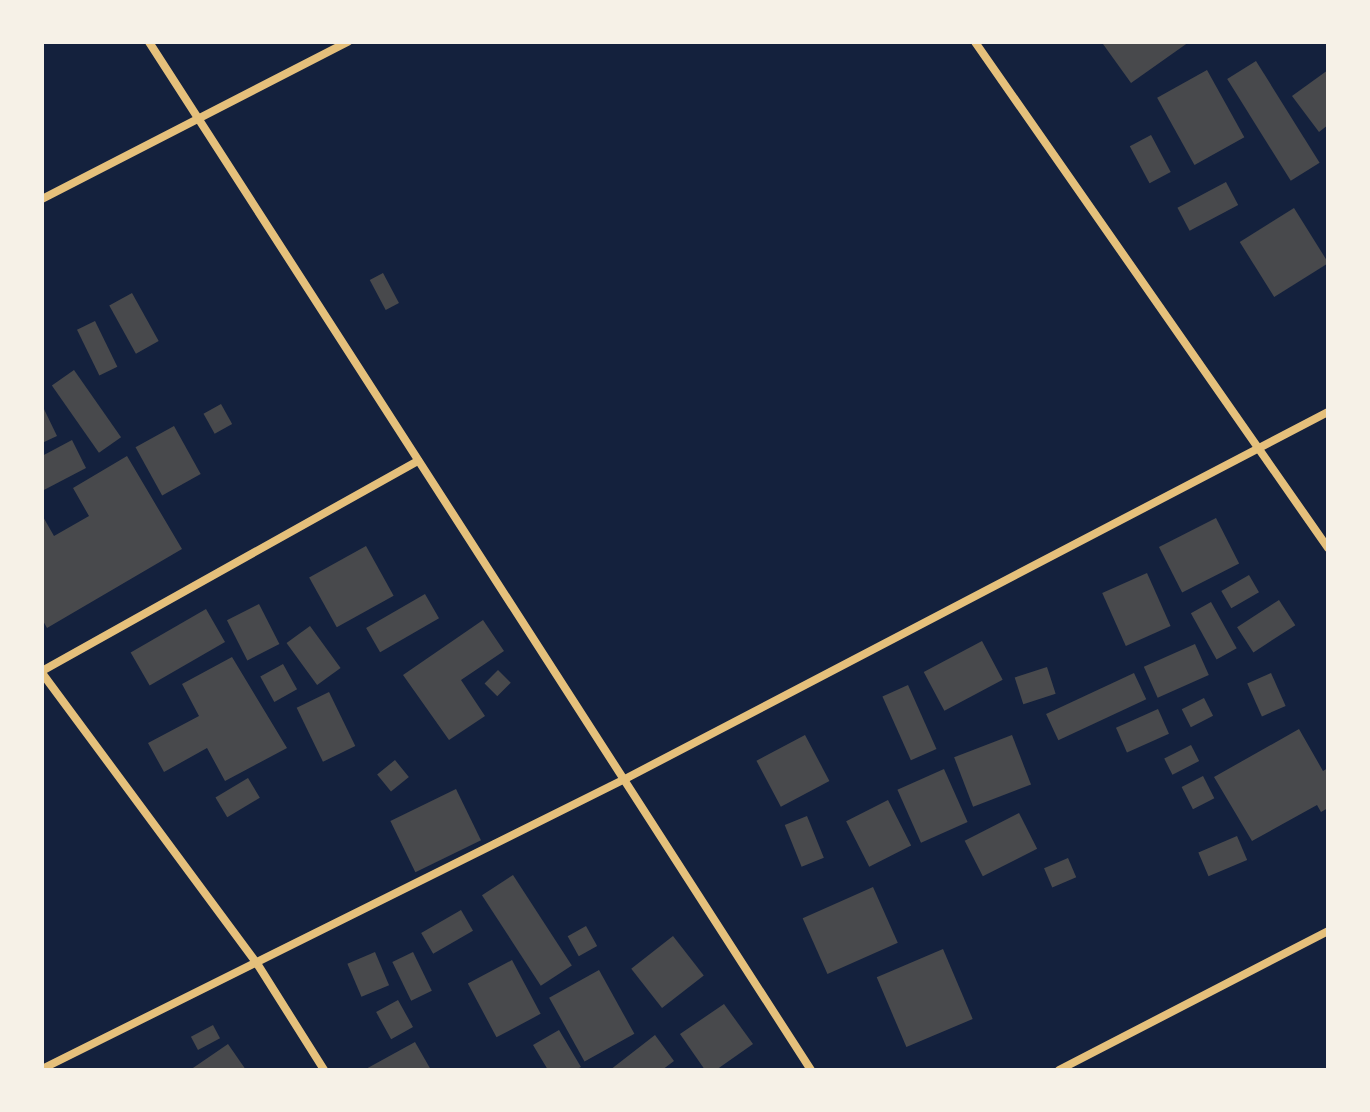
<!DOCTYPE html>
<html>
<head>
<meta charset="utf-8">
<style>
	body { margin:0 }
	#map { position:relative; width:1370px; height:1112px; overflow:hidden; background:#14213d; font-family:Arial,sans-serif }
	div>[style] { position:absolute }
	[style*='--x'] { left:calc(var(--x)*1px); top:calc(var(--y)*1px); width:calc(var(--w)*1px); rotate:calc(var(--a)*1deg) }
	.building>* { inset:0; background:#48494c; transform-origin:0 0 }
	.minor>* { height:8px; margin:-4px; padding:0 4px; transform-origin:4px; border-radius:4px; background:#e5c07b }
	span { translate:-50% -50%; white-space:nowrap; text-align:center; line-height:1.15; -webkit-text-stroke:6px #f6f1e7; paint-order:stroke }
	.frame { position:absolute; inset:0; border:44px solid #f6f1e7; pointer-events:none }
</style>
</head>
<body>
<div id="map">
	<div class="building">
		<i style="clip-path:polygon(1107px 42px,1189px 42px,1131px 83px,1103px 44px)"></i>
		<i style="left:1256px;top:61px;width:120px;height:34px;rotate:58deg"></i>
		<i style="left:1207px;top:70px;width:77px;height:57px;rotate:61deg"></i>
		<i style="clip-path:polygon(1328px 70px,1328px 125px,1319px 132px,1292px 96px)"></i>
		<i style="left:1151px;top:135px;width:42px;height:24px;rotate:62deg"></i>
		<i style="left:1226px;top:182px;width:26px;height:55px;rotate:62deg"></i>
		<i style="left:1294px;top:208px;width:65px;height:64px;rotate:58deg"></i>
		<i style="left:383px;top:273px;width:34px;height:15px;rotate:62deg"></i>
		<i style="left:132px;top:293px;width:55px;height:26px;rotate:61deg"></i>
		<i style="left:95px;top:321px;width:51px;height:20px;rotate:64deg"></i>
		<i style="left:74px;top:370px;width:82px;height:27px;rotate:55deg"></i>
		<i style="left:221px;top:404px;width:23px;height:20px;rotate:61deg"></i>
		<i style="clip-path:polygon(42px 405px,57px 436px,42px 443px)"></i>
		<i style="left:174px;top:426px;width:55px;height:44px;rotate:61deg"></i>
		<i style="clip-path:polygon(72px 440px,86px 468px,42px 491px,42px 456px)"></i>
		<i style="clip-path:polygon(127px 456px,182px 549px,47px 628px,42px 619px,42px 515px,54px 536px,89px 516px,73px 488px)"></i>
		<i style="left:1216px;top:518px;width:51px;height:64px;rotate:63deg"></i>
		<i style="left:366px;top:546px;width:57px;height:65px;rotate:61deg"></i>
		<i style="left:1147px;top:573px;width:58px;height:49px;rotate:66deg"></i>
		<i style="left:1249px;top:575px;width:20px;height:32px;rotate:60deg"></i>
		<i style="left:425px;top:594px;width:28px;height:68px;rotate:60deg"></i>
		<i style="left:1279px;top:600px;width:30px;height:50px;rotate:57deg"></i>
		<i style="left:1211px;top:602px;width:53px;height:23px;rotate:61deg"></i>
		<i style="left:259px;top:604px;width:45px;height:36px;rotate:63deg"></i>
		<i style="left:206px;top:609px;width:38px;height:87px;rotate:60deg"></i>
		<i style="clip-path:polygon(483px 620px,504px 651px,461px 680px,485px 716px,449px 740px,403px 675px)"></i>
		<i style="left:310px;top:626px;width:52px;height:29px;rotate:54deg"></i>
		<i style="left:982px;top:641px;width:44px;height:66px;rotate:62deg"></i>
		<i style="left:1195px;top:644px;width:34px;height:56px;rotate:66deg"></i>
		<i style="clip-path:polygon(232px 657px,287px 748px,225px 781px,207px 748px,164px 772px,148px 743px,199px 716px,182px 684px)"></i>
		<i style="left:283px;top:664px;width:29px;height:26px;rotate:61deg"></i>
		<i style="left:1047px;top:667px;width:28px;height:34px;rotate:72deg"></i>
		<i style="left:498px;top:670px;width:18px;height:19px;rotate:45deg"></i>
		<i style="left:1134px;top:673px;width:29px;height:97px;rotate:65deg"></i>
		<i style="left:1271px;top:673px;width:36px;height:26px;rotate:66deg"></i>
		<i style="left:908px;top:685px;width:70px;height:28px;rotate:66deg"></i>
		<i style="left:329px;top:692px;width:60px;height:36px;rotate:64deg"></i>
		<i style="left:1204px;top:698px;width:20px;height:25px;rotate:63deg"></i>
		<i style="left:1158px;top:709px;width:27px;height:46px;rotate:66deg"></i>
		<i style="clip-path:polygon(1299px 729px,1323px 771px,1328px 768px,1328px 808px,1321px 812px,1317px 805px,1252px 841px,1214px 777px)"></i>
		<i style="left:805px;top:735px;width:52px;height:55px;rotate:62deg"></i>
		<i style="left:1012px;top:735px;width:53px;height:62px;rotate:69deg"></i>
		<i style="left:1191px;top:745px;width:18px;height:30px;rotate:63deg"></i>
		<i style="left:395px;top:760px;width:22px;height:23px;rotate:51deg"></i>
		<i style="left:944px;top:769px;width:58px;height:51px;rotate:66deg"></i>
		<i style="left:1203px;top:776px;width:25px;height:24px;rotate:63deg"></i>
		<i style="left:248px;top:778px;width:23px;height:38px;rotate:59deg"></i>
		<i style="left:456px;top:789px;width:57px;height:73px;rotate:64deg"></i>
		<i style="left:888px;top:800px;width:51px;height:47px;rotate:63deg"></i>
		<i style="left:1019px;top:813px;width:40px;height:61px;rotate:63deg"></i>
		<i style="left:807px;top:816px;width:45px;height:24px;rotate:68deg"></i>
		<i style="left:1237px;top:836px;width:26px;height:42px;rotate:67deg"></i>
		<i style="left:1068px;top:858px;width:21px;height:26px;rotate:67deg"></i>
		<i style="left:513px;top:875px;width:108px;height:37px;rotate:57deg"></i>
		<i style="left:873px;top:887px;width:61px;height:77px;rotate:66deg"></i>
		<i style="left:461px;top:910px;width:24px;height:46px;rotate:60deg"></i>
		<i style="left:586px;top:926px;width:23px;height:21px;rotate:61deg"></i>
		<i style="left:673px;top:936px;width:50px;height:53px;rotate:52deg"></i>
		<i style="left:943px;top:949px;width:76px;height:72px;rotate:67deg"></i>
		<i style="left:375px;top:952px;width:36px;height:30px;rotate:67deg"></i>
		<i style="left:413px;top:952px;width:43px;height:23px;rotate:64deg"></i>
		<i style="left:512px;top:960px;width:61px;height:50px;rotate:62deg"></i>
		<i style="left:599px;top:970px;width:73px;height:57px;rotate:61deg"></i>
		<i style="left:398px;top:1000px;width:31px;height:25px;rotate:61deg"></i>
		<i style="clip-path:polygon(724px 1004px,753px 1044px,716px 1070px,705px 1070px,680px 1034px)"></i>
		<i style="left:213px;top:1025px;width:15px;height:25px;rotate:62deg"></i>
		<i style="clip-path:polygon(559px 1030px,581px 1067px,575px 1070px,548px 1070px,533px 1045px)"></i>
		<i style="clip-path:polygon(655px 1035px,674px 1061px,662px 1070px,610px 1070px)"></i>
		<i style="clip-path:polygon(415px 1042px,431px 1070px,364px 1070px)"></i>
		<i style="clip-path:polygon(228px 1044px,246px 1070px,190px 1070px)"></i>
	</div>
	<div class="minor">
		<i style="--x:149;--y:42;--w:1223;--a:57.22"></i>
		<i style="--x:975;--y:42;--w:617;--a:55.1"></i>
		<i style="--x:42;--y:199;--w:344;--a:-27.2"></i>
		<i style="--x:42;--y:671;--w:431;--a:-29.2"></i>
		<i style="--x:42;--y:673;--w:363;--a:53.5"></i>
		<i style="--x:258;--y:965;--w:124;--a:57.8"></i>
		<i style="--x:42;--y:1069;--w:651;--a:-26.45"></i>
		<i style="--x:625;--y:779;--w:793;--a:-27.57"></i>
		<i style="--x:1059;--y:1070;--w:303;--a:-27.3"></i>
	</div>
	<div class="frame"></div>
</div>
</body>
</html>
